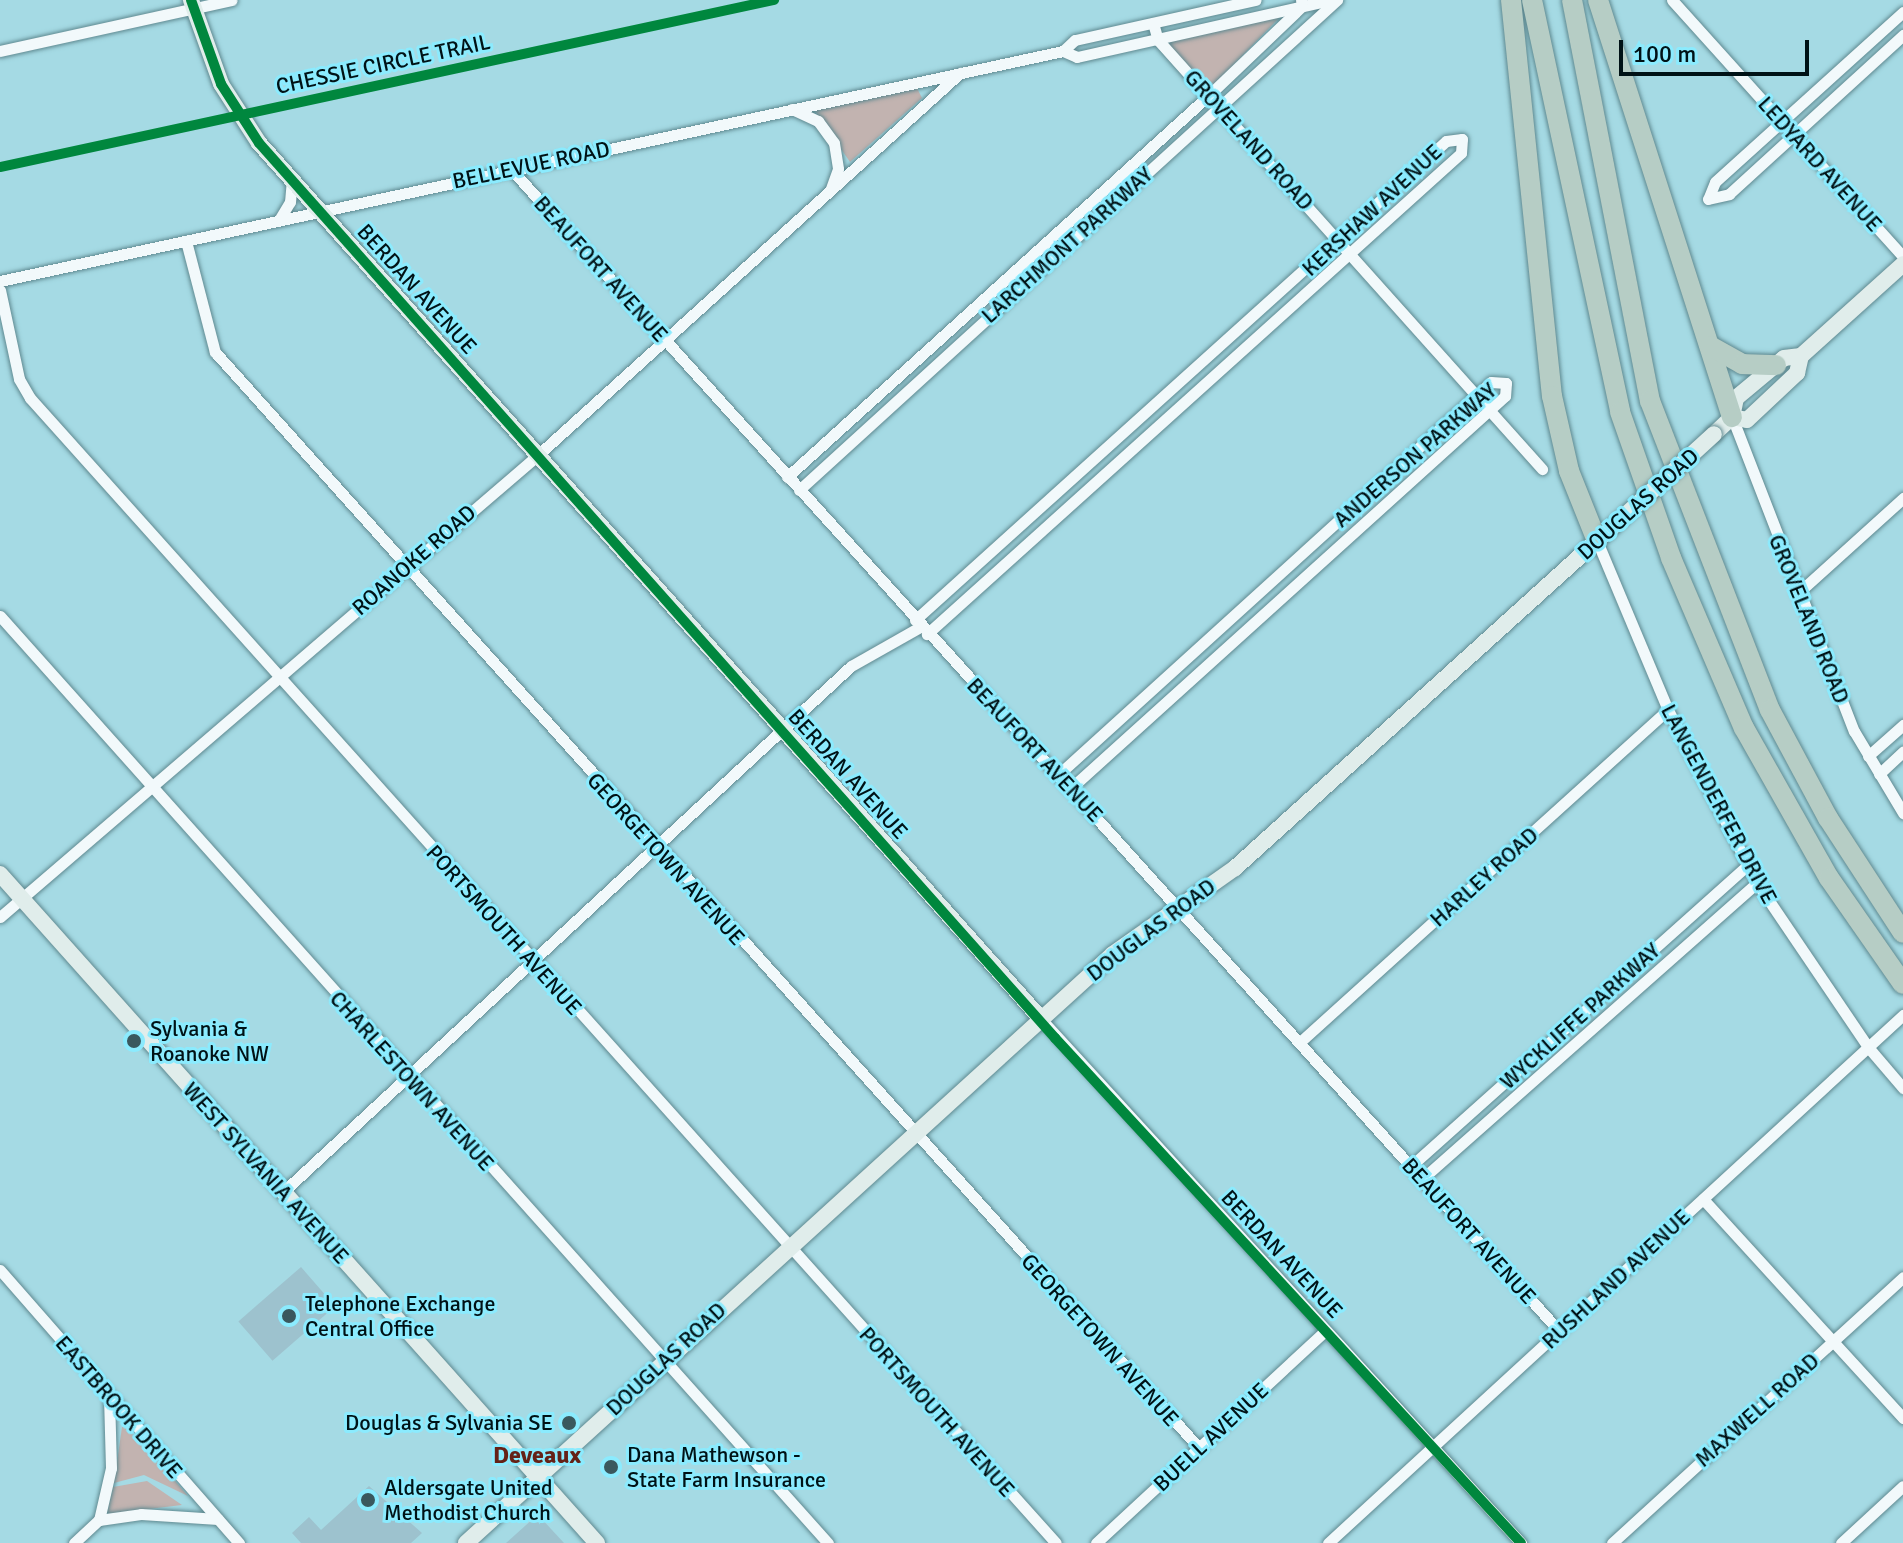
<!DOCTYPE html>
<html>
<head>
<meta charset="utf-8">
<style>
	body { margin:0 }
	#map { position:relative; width:1903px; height:1543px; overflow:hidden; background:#a5dae4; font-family:Signika,sans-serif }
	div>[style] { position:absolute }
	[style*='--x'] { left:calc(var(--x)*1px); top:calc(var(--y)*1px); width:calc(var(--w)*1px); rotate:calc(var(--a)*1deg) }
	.green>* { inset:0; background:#c2b3b0 }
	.building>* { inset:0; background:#9dc2ce; transform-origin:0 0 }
	.roads { filter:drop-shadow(0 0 2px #5f8990) drop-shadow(0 0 2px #5f8990) }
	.street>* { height:11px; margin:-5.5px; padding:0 5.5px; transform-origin:5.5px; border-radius:5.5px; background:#f2f9fb }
	.secondary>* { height:16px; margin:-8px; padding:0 8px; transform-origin:8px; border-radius:8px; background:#e0edeb }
	.highway>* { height:20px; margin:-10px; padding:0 10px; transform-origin:10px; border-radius:10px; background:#b6cdc5 }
	.bridges { filter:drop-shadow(0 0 2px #5f8990) drop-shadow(0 0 2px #5f8990) }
	.secondary-bridge>* { height:16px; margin:-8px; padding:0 8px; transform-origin:8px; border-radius:8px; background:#e0edeb }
	.cycleway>* { height:10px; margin:-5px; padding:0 5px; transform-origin:5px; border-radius:5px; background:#00873e }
	.dots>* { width:22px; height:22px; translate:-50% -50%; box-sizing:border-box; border:4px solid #8bebfe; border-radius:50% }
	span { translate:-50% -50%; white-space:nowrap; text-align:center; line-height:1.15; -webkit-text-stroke:6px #8bebfe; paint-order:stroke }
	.street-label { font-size:22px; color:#001216 }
	.poi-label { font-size:22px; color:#001216 }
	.left { translate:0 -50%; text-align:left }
	.right { translate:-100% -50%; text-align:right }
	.neighbourhood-label { font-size:24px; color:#652116; font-weight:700 }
	.scale { position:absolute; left:1619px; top:40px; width:190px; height:36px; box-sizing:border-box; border:4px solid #001216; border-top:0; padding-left:10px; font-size:24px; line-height:28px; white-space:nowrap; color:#001216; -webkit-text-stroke:6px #8bebfe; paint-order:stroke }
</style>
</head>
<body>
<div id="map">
	<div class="green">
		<i style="clip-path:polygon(1279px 18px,1209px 90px,1163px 42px,1274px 17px)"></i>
		<i style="clip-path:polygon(917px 88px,922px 98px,850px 162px,813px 108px)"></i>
		<i style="clip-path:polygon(122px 1427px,129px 1427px,188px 1496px,144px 1475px,114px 1483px)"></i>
		<i style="clip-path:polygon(147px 1481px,182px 1505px,107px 1514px,113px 1487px)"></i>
	</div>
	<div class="building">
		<i style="left:301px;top:1267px;width:52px;height:83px;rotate:49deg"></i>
		<i style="clip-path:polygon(369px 1486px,422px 1533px,411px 1543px,301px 1543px,292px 1533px,309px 1517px,321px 1530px)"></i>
		<i style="clip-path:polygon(535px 1517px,540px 1517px,564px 1543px,506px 1543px)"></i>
	</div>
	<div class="roads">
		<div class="street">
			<i style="--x:1672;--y:0;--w:346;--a:48"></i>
			<i style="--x:1903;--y:12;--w:253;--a:137.9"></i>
			<i style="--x:1715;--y:182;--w:18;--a:112"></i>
			<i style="--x:1708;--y:199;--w:22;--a:-13"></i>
			<i style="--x:1729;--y:194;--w:236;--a:-42.4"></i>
			<i style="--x:1153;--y:23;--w:18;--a:74"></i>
			<i style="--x:1158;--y:40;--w:576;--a:48.17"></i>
			<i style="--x:0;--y:51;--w:237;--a:-12.4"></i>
			<i style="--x:1063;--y:51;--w:15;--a:23"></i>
			<i style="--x:1077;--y:57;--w:258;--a:-12.7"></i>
			<i style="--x:792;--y:109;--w:29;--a:25"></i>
			<i style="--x:818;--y:121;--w:27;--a:54"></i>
			<i style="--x:834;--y:143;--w:26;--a:81"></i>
			<i style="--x:838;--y:169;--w:20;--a:110"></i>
			<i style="--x:511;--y:169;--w:1565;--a:47.95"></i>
			<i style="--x:279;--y:220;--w:21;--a:-59"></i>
			<i style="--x:290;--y:202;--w:21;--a:-85"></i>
			<i style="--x:186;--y:241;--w:115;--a:75.4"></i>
			<i style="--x:215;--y:352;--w:1473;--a:48.08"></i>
			<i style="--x:0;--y:281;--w:1088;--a:-12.21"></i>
			<i style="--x:1063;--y:51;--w:16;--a:-43"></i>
			<i style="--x:1075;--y:40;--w:185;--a:-12.5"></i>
			<i style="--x:0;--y:290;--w:91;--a:77.9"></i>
			<i style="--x:19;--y:379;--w:22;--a:60"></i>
			<i style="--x:30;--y:398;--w:1537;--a:48.14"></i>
			<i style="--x:1732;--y:417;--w:337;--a:68.8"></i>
			<i style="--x:1854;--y:731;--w:96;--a:59.1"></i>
			<i style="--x:787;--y:477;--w:569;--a:-42.15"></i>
			<i style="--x:1209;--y:95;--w:129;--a:-43.7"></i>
			<i style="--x:1302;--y:6;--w:6;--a:-99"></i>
			<i style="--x:799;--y:490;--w:728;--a:-42.33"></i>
			<i style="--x:1597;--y:541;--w:183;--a:67.2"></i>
			<i style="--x:1668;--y:710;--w:195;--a:62.8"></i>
			<i style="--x:1757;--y:883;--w:198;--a:55.9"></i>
			<i style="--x:1868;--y:1047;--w:54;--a:49.5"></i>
			<i style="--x:1798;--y:593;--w:142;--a:-42.1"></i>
			<i style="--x:0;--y:616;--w:1243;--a:48.23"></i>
			<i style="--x:915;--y:620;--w:715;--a:-42.05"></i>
			<i style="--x:1446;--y:141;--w:16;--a:-7"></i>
			<i style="--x:1462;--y:139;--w:14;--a:94"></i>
			<i style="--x:1461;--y:153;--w:719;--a:137.99"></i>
			<i style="--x:1868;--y:756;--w:47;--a:-41.5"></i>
			<i style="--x:1059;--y:774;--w:583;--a:-42.22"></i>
			<i style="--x:1491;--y:382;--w:15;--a:4"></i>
			<i style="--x:1506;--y:383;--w:13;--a:94"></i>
			<i style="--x:1505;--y:396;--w:585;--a:137.91"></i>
			<i style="--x:1879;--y:774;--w:33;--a:-43"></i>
			<i style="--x:0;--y:917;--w:711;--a:-40.66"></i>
			<i style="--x:539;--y:454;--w:568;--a:-42.14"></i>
			<i style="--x:1041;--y:1019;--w:711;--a:47.51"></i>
			<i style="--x:1300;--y:1042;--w:496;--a:-42.1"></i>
			<i style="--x:1411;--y:1166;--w:452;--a:-41.8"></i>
			<i style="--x:1422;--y:1179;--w:447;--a:-41.5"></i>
			<i style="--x:283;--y:1192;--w:774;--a:-42.8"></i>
			<i style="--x:851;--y:666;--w:79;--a:-29.5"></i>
			<i style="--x:1703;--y:1199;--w:297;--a:47.6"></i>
			<i style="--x:0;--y:1270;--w:363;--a:48.8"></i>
			<i style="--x:99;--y:1520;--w:53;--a:-77"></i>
			<i style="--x:111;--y:1468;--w:71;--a:-91.6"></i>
			<i style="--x:74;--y:1543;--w:34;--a:-43"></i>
			<i style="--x:99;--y:1520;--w:42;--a:-8.1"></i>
			<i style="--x:141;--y:1514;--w:77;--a:3.7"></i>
			<i style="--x:1096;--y:1543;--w:312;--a:-42.8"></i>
			<i style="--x:1328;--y:1543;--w:781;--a:-42.56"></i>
			<i style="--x:1612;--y:1543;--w:394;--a:-42.4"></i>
			<i style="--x:1841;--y:1543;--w:84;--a:-42.6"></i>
		</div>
		<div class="secondary">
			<i style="--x:191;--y:0;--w:89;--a:70.3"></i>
			<i style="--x:221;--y:84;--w:70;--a:57.2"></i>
			<i style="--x:259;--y:143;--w:1174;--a:48.24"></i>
			<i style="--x:1732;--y:417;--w:15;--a:11"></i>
			<i style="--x:1747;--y:420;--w:69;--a:-43.2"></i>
			<i style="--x:1797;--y:373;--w:17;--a:-77"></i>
			<i style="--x:1801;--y:356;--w:137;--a:-42"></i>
			<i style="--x:1714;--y:434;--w:25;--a:-43"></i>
			<i style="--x:1732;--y:417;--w:19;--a:-78"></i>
			<i style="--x:1736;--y:398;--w:62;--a:-39.8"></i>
			<i style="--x:1784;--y:358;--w:17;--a:-7"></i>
			<i style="--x:0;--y:874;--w:897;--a:48.26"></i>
			<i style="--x:466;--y:1543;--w:875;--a:-42.31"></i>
			<i style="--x:1113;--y:954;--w:149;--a:-35.2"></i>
			<i style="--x:1235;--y:868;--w:498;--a:-42.1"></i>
		</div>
		<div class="highway">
			<i style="--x:1511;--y:0;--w:398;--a:84.1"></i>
			<i style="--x:1552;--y:396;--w:77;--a:77.2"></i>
			<i style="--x:1569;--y:471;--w:75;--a:68.2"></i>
			<i style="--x:1532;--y:0;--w:421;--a:77.9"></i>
			<i style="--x:1620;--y:412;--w:155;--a:70.7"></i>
			<i style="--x:1671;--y:558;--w:185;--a:66.8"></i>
			<i style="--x:1744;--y:728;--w:172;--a:60.5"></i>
			<i style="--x:1829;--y:878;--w:129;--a:55.1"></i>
			<i style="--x:1572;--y:0;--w:409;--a:79"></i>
			<i style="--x:1650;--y:401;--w:331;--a:68.8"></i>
			<i style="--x:1770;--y:710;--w:123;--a:61.8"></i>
			<i style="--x:1828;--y:818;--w:137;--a:56.9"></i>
			<i style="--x:1598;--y:0;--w:438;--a:72.2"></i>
			<i style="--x:1710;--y:346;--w:37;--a:29"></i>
			<i style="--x:1742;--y:364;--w:34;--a:2"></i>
		</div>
	</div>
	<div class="bridges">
		<div class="secondary-bridge">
			<i style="--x:1609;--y:530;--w:142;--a:-42.4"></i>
		</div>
	</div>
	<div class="cycleway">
		<i style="--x:191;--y:0;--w:89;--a:70.3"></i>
		<i style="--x:221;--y:84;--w:70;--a:57.2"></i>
		<i style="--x:259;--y:143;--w:1198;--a:48.35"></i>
		<i style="--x:1055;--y:1038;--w:687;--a:47.3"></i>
		<i style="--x:0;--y:167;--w:792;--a:-12.18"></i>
	</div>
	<div class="dots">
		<i style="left:134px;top:1041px;background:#3a585e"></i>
		<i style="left:289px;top:1316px;background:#3a585e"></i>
		<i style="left:569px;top:1423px;background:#3a585e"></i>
		<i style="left:611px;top:1467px;background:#3a585e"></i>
		<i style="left:368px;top:1500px;background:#3a585e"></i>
	</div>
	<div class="street-label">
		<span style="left:383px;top:64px;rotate:-12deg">CHESSIE CIRCLE TRAIL</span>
		<span style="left:1249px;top:140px;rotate:48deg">GROVELAND ROAD</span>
		<span style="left:1820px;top:164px;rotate:48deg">LEDYARD AVENUE</span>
		<span style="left:531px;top:165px;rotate:-12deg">BELLEVUE ROAD</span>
		<span style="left:1372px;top:210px;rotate:-43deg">KERSHAW AVENUE</span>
		<span style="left:1067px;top:245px;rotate:-42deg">LARCHMONT PARKWAY</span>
		<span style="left:601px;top:269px;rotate:48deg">BEAUFORT AVENUE</span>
		<span style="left:417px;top:289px;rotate:48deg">BERDAN AVENUE</span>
		<span style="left:1415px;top:455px;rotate:-41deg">ANDERSON PARKWAY</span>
		<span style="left:1638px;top:504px;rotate:-42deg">DOUGLAS ROAD</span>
		<span style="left:414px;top:560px;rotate:-41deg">ROANOKE ROAD</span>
		<span style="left:1809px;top:619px;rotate:68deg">GROVELAND ROAD</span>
		<span style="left:1035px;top:750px;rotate:47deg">BEAUFORT AVENUE</span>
		<span style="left:848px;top:774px;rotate:48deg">BERDAN AVENUE</span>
		<span style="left:1719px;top:804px;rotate:62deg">LANGENDERFER DRIVE</span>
		<span style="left:666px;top:859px;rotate:48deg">GEORGETOWN AVENUE</span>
		<span style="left:1484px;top:877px;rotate:-42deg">HARLEY ROAD</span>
		<span style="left:504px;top:930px;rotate:48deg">PORTSMOUTH AVENUE</span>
		<span style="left:1151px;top:930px;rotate:-37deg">DOUGLAS ROAD</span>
		<span style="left:1580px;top:1016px;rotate:-42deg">WYCKLIFFE PARKWAY</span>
		<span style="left:412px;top:1081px;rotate:48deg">CHARLESTOWN AVENUE</span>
		<span style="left:266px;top:1173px;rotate:48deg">WEST SYLVANIA AVENUE</span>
		<span style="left:1469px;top:1231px;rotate:48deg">BEAUFORT AVENUE</span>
		<span style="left:1282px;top:1254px;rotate:47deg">BERDAN AVENUE</span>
		<span style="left:1616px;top:1279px;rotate:-43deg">RUSHLAND AVENUE</span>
		<span style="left:1100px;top:1340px;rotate:48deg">GEORGETOWN AVENUE</span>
		<span style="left:666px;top:1359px;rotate:-43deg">DOUGLAS ROAD</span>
		<span style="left:119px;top:1407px;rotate:49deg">EASTBROOK DRIVE</span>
		<span style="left:1757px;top:1410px;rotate:-42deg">MAXWELL ROAD</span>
		<span style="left:937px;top:1412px;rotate:48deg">PORTSMOUTH AVENUE</span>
		<span style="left:1211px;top:1437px;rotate:-43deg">BUELL AVENUE</span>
	</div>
	<div class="poi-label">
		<span class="left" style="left:150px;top:1041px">Sylvania &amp;<br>Roanoke NW</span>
		<span class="left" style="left:305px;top:1316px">Telephone Exchange<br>Central Office</span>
		<span class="right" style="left:553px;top:1423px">Douglas &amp; Sylvania SE</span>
		<span class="left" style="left:627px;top:1467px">Dana Mathewson -<br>State Farm Insurance</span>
		<span class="left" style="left:384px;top:1500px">Aldersgate United<br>Methodist Church</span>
	</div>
	<div class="neighbourhood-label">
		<span style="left:537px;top:1456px">Deveaux</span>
	</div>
	<div class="scale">100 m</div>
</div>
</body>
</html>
